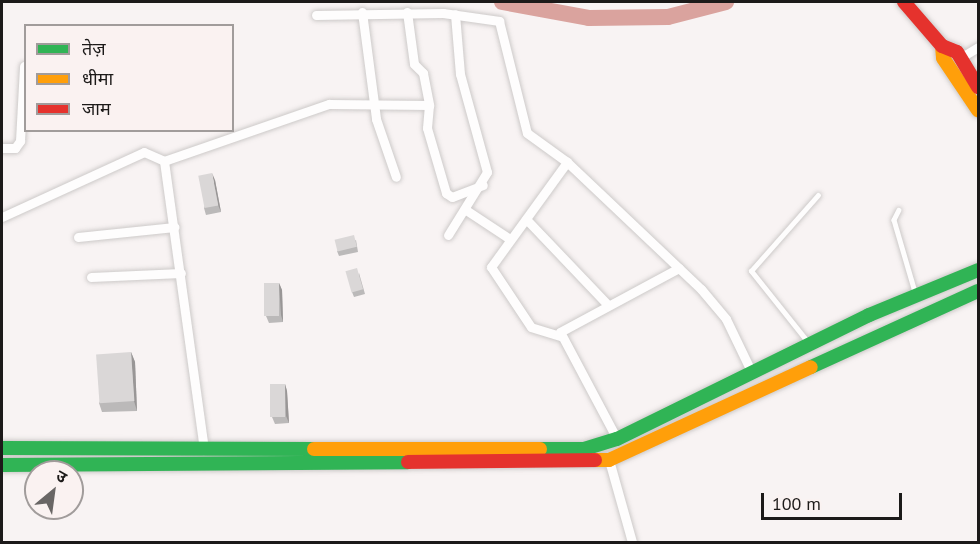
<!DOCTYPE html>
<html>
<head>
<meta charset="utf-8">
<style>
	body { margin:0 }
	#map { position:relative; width:980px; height:544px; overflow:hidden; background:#f8f3f3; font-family:"PT Sans","Noto Sans Devanagari",sans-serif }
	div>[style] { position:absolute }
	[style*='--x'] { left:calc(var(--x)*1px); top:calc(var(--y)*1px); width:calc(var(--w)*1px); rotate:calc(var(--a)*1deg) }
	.river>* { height:16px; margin:-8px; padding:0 8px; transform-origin:8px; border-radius:8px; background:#daa39e }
	.roads { filter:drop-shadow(0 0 2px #cdcac9) drop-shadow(0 0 2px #cdcac9) }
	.lane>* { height:4.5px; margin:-2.25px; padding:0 2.25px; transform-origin:2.25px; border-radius:2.25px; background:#fefdfd }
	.street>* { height:9px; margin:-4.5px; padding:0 4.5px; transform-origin:4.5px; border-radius:4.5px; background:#fefdfd }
	.fast>* { height:14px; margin:-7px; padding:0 7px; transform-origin:7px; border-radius:7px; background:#30b455 }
	.slow>* { height:14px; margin:-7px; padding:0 7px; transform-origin:7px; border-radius:7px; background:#ff9f0a }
	.jam>* { height:14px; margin:-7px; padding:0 7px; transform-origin:7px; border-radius:7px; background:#e5322d }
	.wall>* { inset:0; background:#bbb9b9 }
	.shaded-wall>* { inset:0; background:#999696 }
	.building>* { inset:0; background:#dad7d7; transform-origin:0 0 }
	span { translate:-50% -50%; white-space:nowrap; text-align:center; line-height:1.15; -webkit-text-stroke:5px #faf2f1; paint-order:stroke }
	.frame { position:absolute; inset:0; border:3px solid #1c1a19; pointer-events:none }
	.legend { position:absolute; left:24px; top:24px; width:210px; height:108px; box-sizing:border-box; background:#faf2f1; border:2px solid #a19c9b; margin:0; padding:8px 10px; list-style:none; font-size:18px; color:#1c1a19 }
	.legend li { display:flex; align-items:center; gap:12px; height:30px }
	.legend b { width:30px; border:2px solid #a19c9b }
	.north { position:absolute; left:24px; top:460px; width:60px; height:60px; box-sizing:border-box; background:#faf2f1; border:2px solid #a19c9b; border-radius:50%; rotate:29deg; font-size:16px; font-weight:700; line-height:24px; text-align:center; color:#1c1a19 }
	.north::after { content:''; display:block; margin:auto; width:21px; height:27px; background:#696665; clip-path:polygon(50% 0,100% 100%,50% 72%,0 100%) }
	.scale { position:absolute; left:761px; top:493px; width:141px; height:27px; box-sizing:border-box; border:3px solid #1c1a19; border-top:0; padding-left:8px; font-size:18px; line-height:21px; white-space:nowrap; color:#1c1a19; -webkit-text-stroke:4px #faf2f1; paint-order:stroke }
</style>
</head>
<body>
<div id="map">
	<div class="river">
		<i style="--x:502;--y:2;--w:88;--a:10.4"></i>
		<i style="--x:589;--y:18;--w:79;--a:-0.7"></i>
		<i style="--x:668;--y:17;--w:60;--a:-14.5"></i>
	</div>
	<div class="roads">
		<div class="lane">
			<i style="--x:899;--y:210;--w:11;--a:117"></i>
			<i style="--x:894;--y:220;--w:75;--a:73.7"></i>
			<i style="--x:806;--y:340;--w:88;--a:-128.6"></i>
			<i style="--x:751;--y:271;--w:101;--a:-48.6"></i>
		</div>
		<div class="street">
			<i style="--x:362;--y:12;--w:108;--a:82.5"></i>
			<i style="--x:376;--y:119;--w:61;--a:71"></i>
			<i style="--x:407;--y:12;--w:52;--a:82.3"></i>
			<i style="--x:414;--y:64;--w:13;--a:45"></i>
			<i style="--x:423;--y:73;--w:33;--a:79"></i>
			<i style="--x:429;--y:105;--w:23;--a:95"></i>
			<i style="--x:427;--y:128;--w:68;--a:73.7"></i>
			<i style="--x:446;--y:193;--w:7;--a:34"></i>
			<i style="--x:452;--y:197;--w:33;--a:-21"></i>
			<i style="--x:316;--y:15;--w:127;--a:-0.9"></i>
			<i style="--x:443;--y:13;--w:57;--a:8.1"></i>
			<i style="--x:499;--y:21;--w:115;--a:76"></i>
			<i style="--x:527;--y:133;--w:49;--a:35.9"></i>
			<i style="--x:567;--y:162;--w:185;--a:43.5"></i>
			<i style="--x:701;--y:289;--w:39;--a:50"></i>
			<i style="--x:726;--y:319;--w:60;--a:64.3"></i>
			<i style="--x:960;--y:58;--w:21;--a:-31"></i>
			<i style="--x:2;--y:148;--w:13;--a:0"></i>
			<i style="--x:15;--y:148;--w:9;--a:-54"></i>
			<i style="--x:20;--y:141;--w:75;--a:-86.9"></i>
			<i style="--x:164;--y:161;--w:175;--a:-19.1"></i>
			<i style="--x:329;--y:104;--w:100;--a:0.6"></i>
			<i style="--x:466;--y:210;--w:53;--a:33.4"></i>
			<i style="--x:2;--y:217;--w:156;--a:-24.6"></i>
			<i style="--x:144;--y:152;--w:22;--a:24"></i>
			<i style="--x:164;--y:161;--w:292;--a:82.1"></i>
			<i style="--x:526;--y:219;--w:119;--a:46.4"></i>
			<i style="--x:448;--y:235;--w:74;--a:-58.2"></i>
			<i style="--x:487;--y:172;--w:102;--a:-105.4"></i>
			<i style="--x:460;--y:74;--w:60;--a:-94.8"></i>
			<i style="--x:78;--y:237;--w:97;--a:-5.9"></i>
			<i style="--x:91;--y:277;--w:90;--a:-2.5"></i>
			<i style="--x:560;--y:336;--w:30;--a:-163"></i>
			<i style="--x:531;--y:327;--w:72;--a:-123.7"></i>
			<i style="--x:491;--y:267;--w:130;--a:-54.1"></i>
			<i style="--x:617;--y:439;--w:121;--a:-118"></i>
			<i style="--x:560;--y:332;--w:135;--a:-28.3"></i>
			<i style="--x:609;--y:460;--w:85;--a:74.3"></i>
		</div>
		<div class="fast">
			<i style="--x:811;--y:367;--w:183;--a:-24.5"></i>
			<i style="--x:2;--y:448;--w:312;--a:0.2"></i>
			<i style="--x:540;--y:449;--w:44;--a:0"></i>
			<i style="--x:584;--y:449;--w:34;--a:-17"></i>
			<i style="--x:617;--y:439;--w:281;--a:-26.2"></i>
			<i style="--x:869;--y:315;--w:118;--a:-22.4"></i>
			<i style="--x:2;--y:465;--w:406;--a:-0.4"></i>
		</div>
		<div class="slow">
			<i style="--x:942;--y:46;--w:12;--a:85"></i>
			<i style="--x:943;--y:58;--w:63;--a:56.1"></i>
			<i style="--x:314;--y:449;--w:226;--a:0"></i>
			<i style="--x:595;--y:460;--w:14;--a:0"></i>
			<i style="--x:609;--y:460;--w:222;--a:-24.7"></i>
		</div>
		<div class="jam">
			<i style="--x:904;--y:2;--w:58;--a:49.2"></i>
			<i style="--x:942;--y:46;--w:16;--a:22"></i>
			<i style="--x:957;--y:52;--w:41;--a:59"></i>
			<i style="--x:408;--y:462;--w:187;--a:-0.6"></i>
		</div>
	</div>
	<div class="wall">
		<i style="clip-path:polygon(215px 180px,221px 212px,206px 215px,204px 208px)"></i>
		<i style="clip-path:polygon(356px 240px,358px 252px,339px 256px,337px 251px)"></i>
		<i style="clip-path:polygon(359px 273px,365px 294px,354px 297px,352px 292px)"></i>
		<i style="clip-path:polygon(279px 283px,282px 290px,283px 322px,269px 323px,266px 316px)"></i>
		<i style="clip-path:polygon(131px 352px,135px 362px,137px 411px,102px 412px,99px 403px)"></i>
		<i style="clip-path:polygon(285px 384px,287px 391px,289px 423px,275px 424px,272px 417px)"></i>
	</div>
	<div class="shaded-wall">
		<i style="clip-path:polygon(212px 173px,215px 180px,221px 212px,218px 205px)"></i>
		<i style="clip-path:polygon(279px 283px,282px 290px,283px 322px,281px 315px)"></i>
		<i style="clip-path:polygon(131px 352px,135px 362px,137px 411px,134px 401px)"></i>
		<i style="clip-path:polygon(285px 384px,287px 391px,289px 423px,286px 416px)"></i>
	</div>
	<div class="building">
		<i style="left:212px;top:173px;width:33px;height:14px;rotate:79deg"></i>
		<i style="left:354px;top:235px;width:12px;height:20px;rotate:76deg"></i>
		<i style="left:357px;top:268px;width:22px;height:12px;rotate:74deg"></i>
		<i style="left:264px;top:283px;width:15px;height:33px"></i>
		<i style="left:131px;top:352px;width:49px;height:35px;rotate:86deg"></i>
		<i style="left:270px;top:384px;width:15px;height:33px"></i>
	</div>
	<div class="frame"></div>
	<ul class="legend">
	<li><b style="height:8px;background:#30b455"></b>तेज़</li>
	<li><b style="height:8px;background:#ff9f0a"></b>धीमा</li>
	<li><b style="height:8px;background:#e5322d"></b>जाम</li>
	</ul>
	<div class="north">उ</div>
	<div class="scale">100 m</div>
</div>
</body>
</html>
